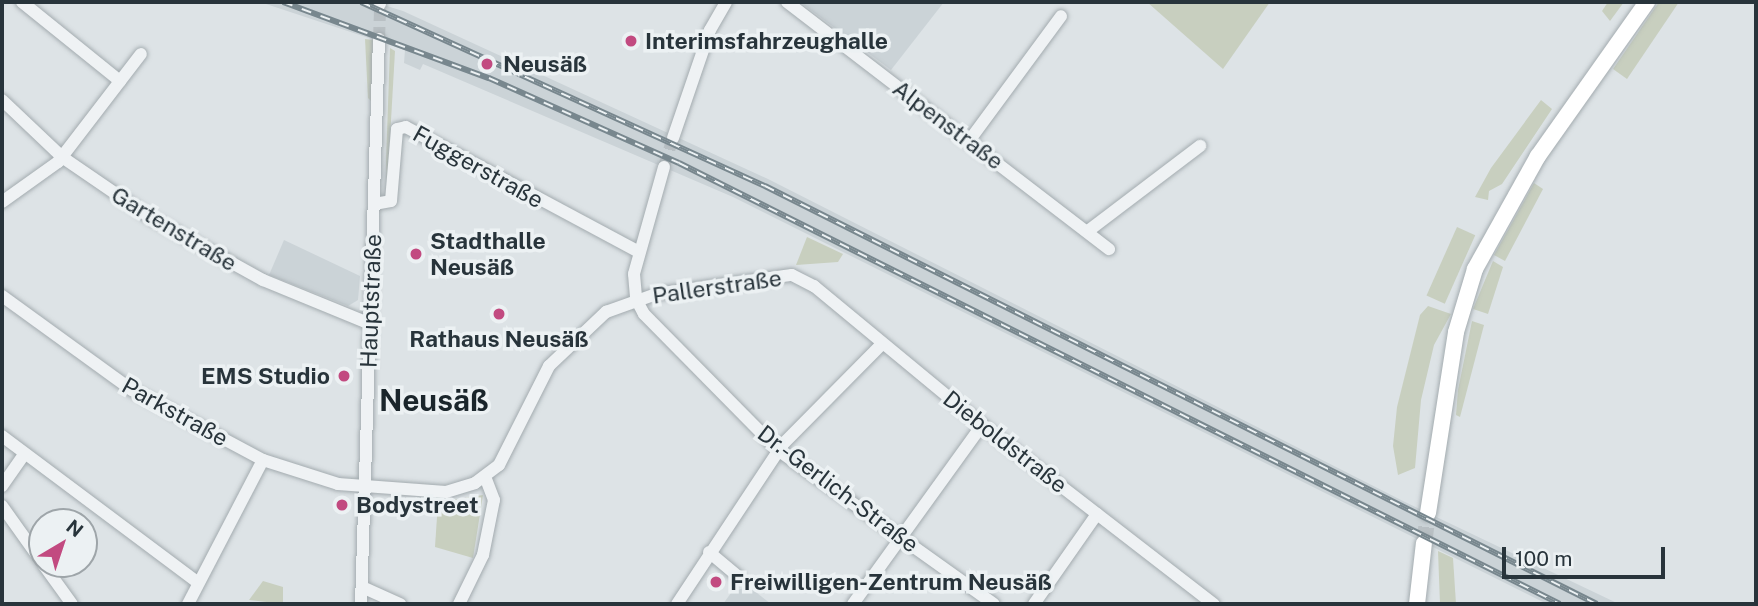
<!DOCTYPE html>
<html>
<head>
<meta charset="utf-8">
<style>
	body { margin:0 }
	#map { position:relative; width:1758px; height:606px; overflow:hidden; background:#dde3e6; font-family:"Public Sans",sans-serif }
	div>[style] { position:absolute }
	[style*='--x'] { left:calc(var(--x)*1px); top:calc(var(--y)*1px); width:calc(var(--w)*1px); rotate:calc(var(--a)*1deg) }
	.built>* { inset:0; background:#cbd3d7 }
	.green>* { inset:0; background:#c8cfbf; transform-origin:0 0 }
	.minor-tunnel>* { height:12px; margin-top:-6px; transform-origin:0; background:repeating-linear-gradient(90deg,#b9c0c4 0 12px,transparent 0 18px) }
	.major-tunnel>* { height:16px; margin-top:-8px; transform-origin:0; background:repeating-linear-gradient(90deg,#b9c0c4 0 16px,transparent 0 24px) }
	.roads { filter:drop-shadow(0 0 2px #a3abaf) drop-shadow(0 0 2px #a3abaf) }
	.minor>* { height:12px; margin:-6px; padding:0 6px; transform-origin:6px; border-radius:6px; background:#eff2f4 }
	.major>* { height:16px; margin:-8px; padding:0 8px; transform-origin:8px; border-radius:8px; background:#fff }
	.rail>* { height:6px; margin-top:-3px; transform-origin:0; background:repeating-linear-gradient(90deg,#ecf1f3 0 10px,#78878e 0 20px); box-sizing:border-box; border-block:2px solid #78878e }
	.dots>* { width:19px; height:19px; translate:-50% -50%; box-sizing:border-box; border:4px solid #ecf1f3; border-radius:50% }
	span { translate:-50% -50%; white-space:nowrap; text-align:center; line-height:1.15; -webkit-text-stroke:7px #ecf1f3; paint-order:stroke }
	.poi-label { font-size:23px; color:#28343b; font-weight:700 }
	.left { translate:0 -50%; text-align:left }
	.right { translate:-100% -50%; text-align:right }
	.street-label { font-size:23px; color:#28343b }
	.district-label { font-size:30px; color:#1a252b; font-weight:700 }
	.frame { position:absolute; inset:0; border:4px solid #28343b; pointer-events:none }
	.north { position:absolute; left:28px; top:508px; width:70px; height:70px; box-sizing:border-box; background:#ecf1f3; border:2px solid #9ea5a9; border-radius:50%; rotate:39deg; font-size:19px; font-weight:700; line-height:28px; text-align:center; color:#28343b }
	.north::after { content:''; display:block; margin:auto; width:24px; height:32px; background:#c24a80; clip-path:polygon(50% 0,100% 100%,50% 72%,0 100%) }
	.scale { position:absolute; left:1502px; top:547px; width:163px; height:32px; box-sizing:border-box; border:4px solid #28343b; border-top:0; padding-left:9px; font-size:21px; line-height:24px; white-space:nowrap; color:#28343b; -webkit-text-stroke:5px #ecf1f3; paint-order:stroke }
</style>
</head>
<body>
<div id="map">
	<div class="built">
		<i style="clip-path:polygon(260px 2px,374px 2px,403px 11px,768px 179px,1405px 502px,1619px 604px,1547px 604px,733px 197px,423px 64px,420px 70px,404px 63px,405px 50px)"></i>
		<i style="clip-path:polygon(800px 2px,944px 2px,891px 70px)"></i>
		<i style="clip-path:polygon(284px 240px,360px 276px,358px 300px,348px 306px,269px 275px)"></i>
		<i style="clip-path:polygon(748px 586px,771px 604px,723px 604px,731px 593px)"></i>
	</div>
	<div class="green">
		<i style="clip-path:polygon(1147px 2px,1270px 2px,1223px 69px)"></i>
		<i style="clip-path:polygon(1608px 2px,1624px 2px,1610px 21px,1602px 11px)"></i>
		<i style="clip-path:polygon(1659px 2px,1679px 2px,1627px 79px,1613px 69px)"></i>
		<i style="clip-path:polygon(365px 39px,373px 40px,371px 101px,368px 98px)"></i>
		<i style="clip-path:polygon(390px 48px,395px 51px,387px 190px,386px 162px)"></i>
		<i style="clip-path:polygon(1541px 100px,1552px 109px,1502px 184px,1489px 191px,1488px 200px,1475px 197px,1491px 168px)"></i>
		<i style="clip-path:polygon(1534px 183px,1543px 189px,1505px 261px,1494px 255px)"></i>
		<i style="left:1457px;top:227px;width:20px;height:75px;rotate:24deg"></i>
		<i style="clip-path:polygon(807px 237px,843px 254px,838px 262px,796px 265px)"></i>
		<i style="clip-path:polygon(1493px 261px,1503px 267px,1488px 314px,1473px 309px)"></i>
		<i style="clip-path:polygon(1428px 306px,1451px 314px,1434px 345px,1421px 400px,1415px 468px,1398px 475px,1393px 446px,1397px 407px,1420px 315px)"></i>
		<i style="clip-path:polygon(1472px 321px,1484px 325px,1460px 417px,1456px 415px,1458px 390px)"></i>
		<i style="clip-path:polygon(483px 495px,473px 558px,435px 547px,438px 502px)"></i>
		<i style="clip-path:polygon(1438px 551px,1453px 558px,1456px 604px,1440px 604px)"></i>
		<i style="clip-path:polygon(263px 581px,283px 587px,283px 604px,249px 600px)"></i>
	</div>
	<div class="minor-tunnel">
		<i style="--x:379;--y:39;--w:35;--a:-88"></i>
		<i style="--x:664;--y:167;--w:30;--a:-73"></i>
	</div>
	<div class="major-tunnel">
		<i style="--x:1424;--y:543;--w:30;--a:-82"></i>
	</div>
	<div class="roads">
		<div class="minor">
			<i style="--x:22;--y:2;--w:126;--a:38.9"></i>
			<i style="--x:787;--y:2;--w:406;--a:37.5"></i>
			<i style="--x:380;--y:4;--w:2;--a:-90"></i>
			<i style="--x:2;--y:100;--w:83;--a:43.5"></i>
			<i style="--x:62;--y:157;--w:108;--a:34.4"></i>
			<i style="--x:151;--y:218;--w:128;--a:29"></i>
			<i style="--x:263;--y:280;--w:113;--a:22.3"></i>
			<i style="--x:673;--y:138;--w:114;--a:-71.1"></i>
			<i style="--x:710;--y:30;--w:32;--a:-60"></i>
			<i style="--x:969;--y:141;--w:155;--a:-53.6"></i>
			<i style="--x:664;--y:167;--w:111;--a:105.7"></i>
			<i style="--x:634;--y:274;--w:25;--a:85"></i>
			<i style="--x:636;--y:299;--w:17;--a:62"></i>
			<i style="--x:644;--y:314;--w:191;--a:45.4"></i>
			<i style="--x:778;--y:450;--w:265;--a:35.5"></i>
			<i style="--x:2;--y:202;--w:69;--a:-35.5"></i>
			<i style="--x:58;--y:162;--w:136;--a:-52.5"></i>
			<i style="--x:374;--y:204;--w:17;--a:-10"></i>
			<i style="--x:391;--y:201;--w:72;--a:-85.2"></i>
			<i style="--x:397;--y:129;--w:9;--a:-13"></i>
			<i style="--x:406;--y:127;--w:264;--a:28.2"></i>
			<i style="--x:1088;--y:231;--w:141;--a:-37.2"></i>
			<i style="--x:2;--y:296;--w:160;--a:35.9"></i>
			<i style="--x:132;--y:390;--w:149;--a:28.1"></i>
			<i style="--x:263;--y:460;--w:79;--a:17.7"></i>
			<i style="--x:338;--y:484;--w:108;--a:4.2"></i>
			<i style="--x:446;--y:492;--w:30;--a:-17"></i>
			<i style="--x:475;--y:483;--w:30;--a:-37"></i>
			<i style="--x:499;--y:465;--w:111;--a:-63.2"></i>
			<i style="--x:549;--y:366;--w:79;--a:-43.5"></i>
			<i style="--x:606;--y:312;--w:53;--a:-19.8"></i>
			<i style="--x:656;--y:294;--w:137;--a:-8"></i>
			<i style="--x:792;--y:275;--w:25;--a:27"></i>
			<i style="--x:814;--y:286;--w:218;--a:39.6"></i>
			<i style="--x:982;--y:425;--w:293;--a:37.7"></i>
			<i style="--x:2;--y:436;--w:242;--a:36.8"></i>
			<i style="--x:2;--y:486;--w:39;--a:-55"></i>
			<i style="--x:2;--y:506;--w:69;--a:54.5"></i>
			<i style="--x:709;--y:552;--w:39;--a:40"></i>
			<i style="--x:43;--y:564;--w:49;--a:54.1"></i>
			<i style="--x:362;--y:587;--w:42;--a:24.1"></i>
			<i style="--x:188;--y:604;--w:162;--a:-62.5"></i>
			<i style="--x:361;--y:604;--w:565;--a:-88.18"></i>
			<i style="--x:459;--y:604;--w:55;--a:-63.9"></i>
			<i style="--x:483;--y:555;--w:56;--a:-78.7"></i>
			<i style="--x:494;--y:500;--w:25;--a:-111"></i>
			<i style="--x:677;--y:604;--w:192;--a:-56.5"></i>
			<i style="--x:783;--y:444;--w:141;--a:-45.3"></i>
			<i style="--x:853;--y:604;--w:221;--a:-54.2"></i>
			<i style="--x:1034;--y:604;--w:110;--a:-55"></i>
		</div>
		<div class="major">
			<i style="--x:1428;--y:513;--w:183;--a:-81.2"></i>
			<i style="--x:1456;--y:332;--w:66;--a:-73.2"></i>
			<i style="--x:1475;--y:269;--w:129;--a:-60.9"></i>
			<i style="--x:1538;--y:156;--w:189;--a:-54.7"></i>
			<i style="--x:1417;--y:604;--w:61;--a:-83.5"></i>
		</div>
	</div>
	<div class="rail">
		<i style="--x:283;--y:2;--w:220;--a:20.3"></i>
		<i style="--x:489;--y:78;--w:208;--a:24.1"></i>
		<i style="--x:679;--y:163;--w:985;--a:26.59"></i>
		<i style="--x:361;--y:2;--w:444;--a:24.5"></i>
		<i style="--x:765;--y:186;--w:931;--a:26.68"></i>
	</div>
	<div class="dots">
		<i style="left:631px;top:41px;background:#c24a80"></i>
		<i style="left:487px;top:64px;background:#c24a80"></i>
		<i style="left:416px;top:254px;background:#c24a80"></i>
		<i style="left:499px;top:314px;background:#c24a80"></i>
		<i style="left:344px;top:376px;background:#c24a80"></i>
		<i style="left:342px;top:505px;background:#c24a80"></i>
		<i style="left:716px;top:582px;background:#c24a80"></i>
	</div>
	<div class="poi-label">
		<span class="left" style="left:645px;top:41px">Interimsfahrzeughalle</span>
		<span class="left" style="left:503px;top:64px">Neusäß</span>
		<span class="left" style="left:430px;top:254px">Stadthalle<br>Neusäß</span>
		<span style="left:499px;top:339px">Rathaus Neusäß</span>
		<span class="right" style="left:330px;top:376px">EMS Studio</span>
		<span class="left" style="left:356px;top:505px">Bodystreet</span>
		<span class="left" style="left:730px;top:582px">Freiwilligen-Zentrum Neusäß</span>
	</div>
	<div class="street-label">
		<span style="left:948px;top:125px;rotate:37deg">Alpenstraße</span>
		<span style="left:478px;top:167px;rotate:29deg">Fuggerstraße</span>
		<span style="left:174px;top:229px;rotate:31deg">Gartenstraße</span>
		<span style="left:717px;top:287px;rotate:-8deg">Pallerstraße</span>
		<span style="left:371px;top:301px;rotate:-88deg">Hauptstraße</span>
		<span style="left:175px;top:412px;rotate:29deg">Parkstraße</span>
		<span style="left:1005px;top:442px;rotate:38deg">Dieboldstraße</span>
		<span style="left:838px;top:489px;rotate:37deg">Dr.-Gerlich-Straße</span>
	</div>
	<div class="district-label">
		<span style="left:434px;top:400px">Neusäß</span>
	</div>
	<div class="frame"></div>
	<div class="north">N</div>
	<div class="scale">100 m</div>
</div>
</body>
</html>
